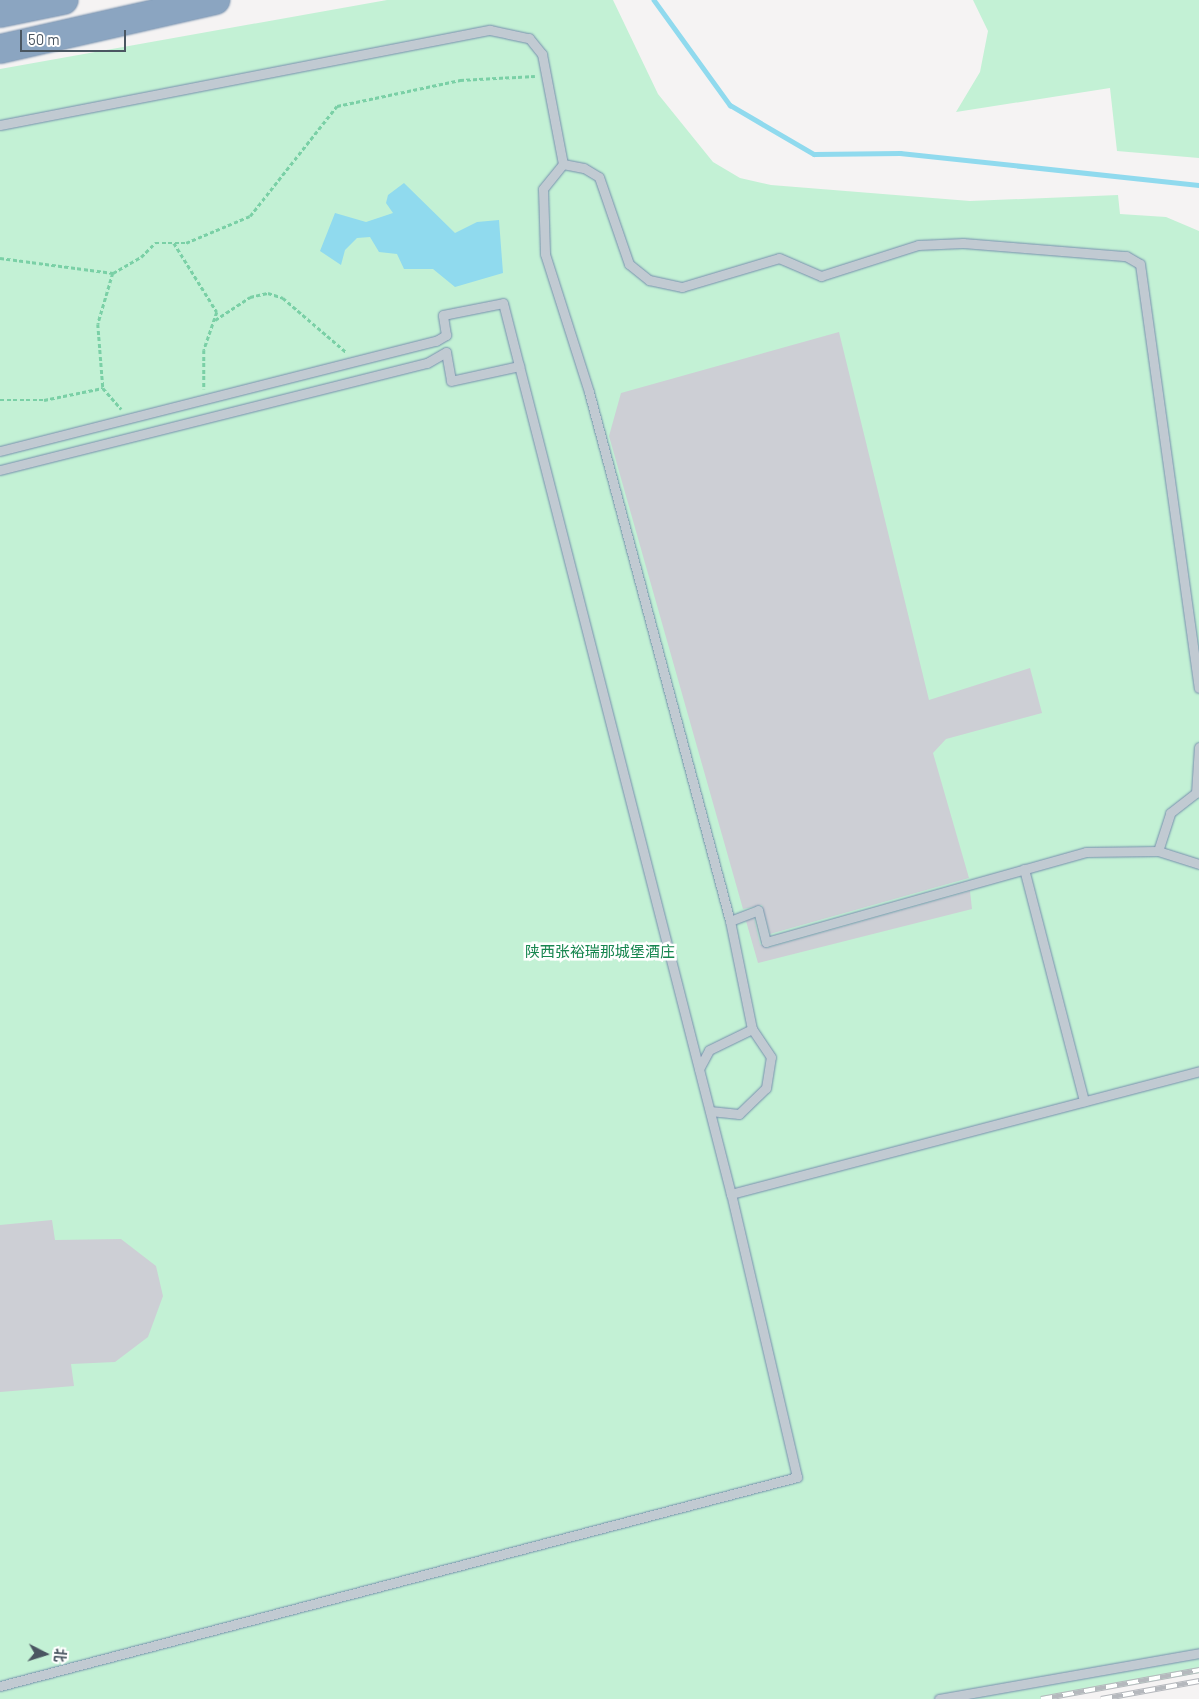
<!DOCTYPE html>
<html>
<head>
<meta charset="utf-8">
<style>
	body { margin:0 }
	#map { position:relative; width:1199px; height:1699px; overflow:hidden; background:#f5f3f3; font-family:Barlow,"Noto Sans SC",sans-serif }
	div>[style] { position:absolute }
	[style*='--x'] { left:calc(var(--x)*1px); top:calc(var(--y)*1px); width:calc(var(--w)*1px); rotate:calc(var(--a)*1deg) }
	.green>* { inset:0; background:#c3f1d5 }
	.water>* { inset:0; background:#90daee }
	.stream>* { height:4.5px; margin:-2.25px; padding:0 2.25px; transform-origin:2.25px; border-radius:2.25px; background:#90daee }
	.building>* { inset:0; background:#cdcfd5 }
	.path>* { height:2.5px; margin-top:-1.25px; transform-origin:0; background:repeating-linear-gradient(90deg,#7ad0a6 0 4px,transparent 0 6.5px) }
	.roads { filter:drop-shadow(0 0 1px #7690ad) drop-shadow(0 0 1px #7690ad) }
	.service>* { height:9px; margin:-4.5px; padding:0 4.5px; transform-origin:4.5px; border-radius:4.5px; background:#c1cad2 }
	.motorway>* { height:28px; margin:-14px; padding:0 14px; transform-origin:14px; border-radius:14px; background:#8ba5c1 }
	.rail>* { height:5.5px; margin-top:-2.75px; transform-origin:0; background:repeating-linear-gradient(90deg,#fff 0 11px,#b5b8bd 0 22px); box-sizing:border-box; border-block:1px solid #b5b8bd }
	span { translate:-50% -50%; white-space:nowrap; text-align:center; line-height:1.15; -webkit-text-stroke:5px #fff; paint-order:stroke }
	.park-label { font-size:15px; color:#17864f }
	.north { position:absolute; left:20px; top:1629px; width:50px; height:50px; -webkit-text-stroke:4px #fff; paint-order:stroke; rotate:95deg; font-size:14px; font-weight:700; line-height:20px; text-align:center; color:#4a5661 }
	.north::after { content:''; display:block; margin:auto; width:18px; height:22px; background:#4a5661; clip-path:polygon(50% 0,100% 100%,50% 72%,0 100%) }
	.scale { position:absolute; left:20px; top:30px; width:106px; height:22px; box-sizing:border-box; border:2px solid #4a5661; border-top:0; padding-left:6px; font-size:15px; line-height:18px; white-space:nowrap; color:#4a5661; -webkit-text-stroke:4px #fff; paint-order:stroke }
</style>
</head>
<body>
<div id="map">
	<div class="green">
		<i style="clip-path:polygon(387px 0,613px 0,658px 94px,713px 162px,740px 178px,771px 185px,970px 201px,1118px 195px,1120px 214px,1166px 217px,1199px 231px,1199px 1673px,1051px 1699px,0 1699px,0 69px)"></i>
		<i style="clip-path:polygon(973px 0,1199px 0,1199px 158px,1117px 151px,1110px 88px,956px 112px,980px 72px,988px 31px)"></i>
	</div>
	<div class="water">
		<i style="clip-path:polygon(404px 183px,455px 233px,477px 222px,499px 220px,503px 273px,455px 287px,433px 269px,404px 269px,397px 254px,379px 252px,370px 237px,357px 238px,345px 250px,341px 265px,320px 251px,335px 213px,366px 222px,393px 213px,386px 203px,388px 195px)"></i>
	</div>
	<div class="stream">
		<i style="--x:654;--y:0;--w:130;--a:54.1"></i>
		<i style="--x:730;--y:105;--w:97;--a:30.3"></i>
		<i style="--x:814;--y:154;--w:86;--a:-0.7"></i>
		<i style="--x:900;--y:153;--w:301;--a:6.1"></i>
	</div>
	<div class="building">
		<i style="clip-path:polygon(839px 332px,929px 700px,1030px 668px,1042px 713px,946px 739px,933px 753px,969px 878px,770px 934px,762px 905px,743px 909px,609px 436px,621px 393px)"></i>
		<i style="clip-path:polygon(970px 891px,972px 909px,758px 963px,746px 921px,754px 918px,760px 944px,767px 948px)"></i>
		<i style="clip-path:polygon(52px 1220px,55px 1240px,121px 1239px,156px 1266px,163px 1296px,148px 1337px,115px 1362px,71px 1364px,74px 1386px,0 1392px,0 1225px)"></i>
	</div>
	<div class="path">
		<i style="--x:174;--y:243;--w:81;--a:58.1"></i>
		<i style="--x:217;--y:312;--w:40;--a:108.9"></i>
		<i style="--x:204;--y:350;--w:39;--a:90"></i>
		<i style="--x:0;--y:258;--w:114;--a:7.6"></i>
		<i style="--x:113;--y:273;--w:32;--a:-30"></i>
		<i style="--x:141;--y:257;--w:20;--a:-45"></i>
		<i style="--x:155;--y:243;--w:31;--a:0"></i>
		<i style="--x:186;--y:243;--w:69;--a:-22.9"></i>
		<i style="--x:250;--y:216;--w:140;--a:-51.7"></i>
		<i style="--x:337;--y:106;--w:126;--a:-11.9"></i>
		<i style="--x:460;--y:80;--w:75;--a:-3.1"></i>
		<i style="--x:113;--y:273;--w:53;--a:106.4"></i>
		<i style="--x:98;--y:324;--w:64;--a:85.5"></i>
		<i style="--x:103;--y:388;--w:28;--a:49"></i>
		<i style="--x:215;--y:320;--w:42;--a:-33.3"></i>
		<i style="--x:250;--y:297;--w:18;--a:-13"></i>
		<i style="--x:268;--y:293;--w:16;--a:18"></i>
		<i style="--x:283;--y:298;--w:83;--a:40.6"></i>
		<i style="--x:0;--y:400;--w:44;--a:0"></i>
		<i style="--x:44;--y:400;--w:60;--a:-11.5"></i>
	</div>
	<div class="roads">
		<div class="service">
			<i style="--x:0;--y:125;--w:499;--a:-11"></i>
			<i style="--x:490;--y:30;--w:40;--a:12"></i>
			<i style="--x:529;--y:38;--w:21;--a:51"></i>
			<i style="--x:542;--y:54;--w:112;--a:79.2"></i>
			<i style="--x:563;--y:164;--w:32;--a:129"></i>
			<i style="--x:543;--y:189;--w:65;--a:88.2"></i>
			<i style="--x:545;--y:254;--w:145;--a:72.3"></i>
			<i style="--x:589;--y:392;--w:547;--a:75.08"></i>
			<i style="--x:730;--y:921;--w:30;--a:-21"></i>
			<i style="--x:758;--y:910;--w:33;--a:76"></i>
			<i style="--x:766;--y:942;--w:332;--a:-15.7"></i>
			<i style="--x:1086;--y:852;--w:72;--a:-0.8"></i>
			<i style="--x:1158;--y:851;--w:43;--a:17.6"></i>
			<i style="--x:563;--y:164;--w:21;--a:11"></i>
			<i style="--x:584;--y:168;--w:17;--a:31"></i>
			<i style="--x:599;--y:177;--w:92;--a:71"></i>
			<i style="--x:629;--y:264;--w:26;--a:39"></i>
			<i style="--x:649;--y:280;--w:34;--a:12"></i>
			<i style="--x:682;--y:287;--w:101;--a:-16.6"></i>
			<i style="--x:779;--y:258;--w:46;--a:23.2"></i>
			<i style="--x:821;--y:276;--w:102;--a:-17.7"></i>
			<i style="--x:918;--y:245;--w:45;--a:-2.5"></i>
			<i style="--x:963;--y:243;--w:164;--a:4.6"></i>
			<i style="--x:1126;--y:256;--w:16;--a:30"></i>
			<i style="--x:1140;--y:264;--w:428;--a:82.1"></i>
			<i style="--x:0;--y:451;--w:450;--a:-14.2"></i>
			<i style="--x:436;--y:341;--w:12;--a:-31"></i>
			<i style="--x:446;--y:335;--w:20;--a:-99"></i>
			<i style="--x:443;--y:315;--w:61;--a:-11.3"></i>
			<i style="--x:503;--y:303;--w:920;--a:75.65"></i>
			<i style="--x:0;--y:470;--w:440;--a:-14.1"></i>
			<i style="--x:427;--y:363;--w:22;--a:-30"></i>
			<i style="--x:446;--y:352;--w:29;--a:80"></i>
			<i style="--x:451;--y:381;--w:70;--a:-12.4"></i>
			<i style="--x:1158;--y:851;--w:40;--a:-72"></i>
			<i style="--x:1170;--y:813;--w:33;--a:-38"></i>
			<i style="--x:1196;--y:793;--w:46;--a:-86.3"></i>
			<i style="--x:1024;--y:869;--w:240;--a:75.5"></i>
			<i style="--x:699;--y:1069;--w:21;--a:-62"></i>
			<i style="--x:709;--y:1050;--w:48;--a:-26"></i>
			<i style="--x:710;--y:1111;--w:29;--a:6"></i>
			<i style="--x:739;--y:1114;--w:37;--a:-44"></i>
			<i style="--x:766;--y:1088;--w:31;--a:-81"></i>
			<i style="--x:771;--y:1057;--w:34;--a:-124"></i>
			<i style="--x:752;--y:1029;--w:110;--a:-101.5"></i>
			<i style="--x:0;--y:1686;--w:824;--a:-14.69"></i>
			<i style="--x:797;--y:1477;--w:291;--a:-103.1"></i>
			<i style="--x:731;--y:1194;--w:484;--a:-14.7"></i>
			<i style="--x:939;--y:1699;--w:264;--a:-10"></i>
		</div>
		<div class="motorway">
			<i style="--x:0;--y:13;--w:65;--a:-11.5"></i>
			<i style="--x:0;--y:49;--w:221;--a:-12.8"></i>
		</div>
	</div>
	<div class="rail">
		<i style="--x:1041;--y:1699;--w:161;--a:-10.4"></i>
		<i style="--x:1101;--y:1699;--w:100;--a:-10.4"></i>
	</div>
	<div class="park-label">
		<span style="left:600px;top:952px">陕西张裕瑞那城堡酒庄</span>
	</div>
	<div class="north">北</div>
	<div class="scale">50 m</div>
</div>
</body>
</html>
